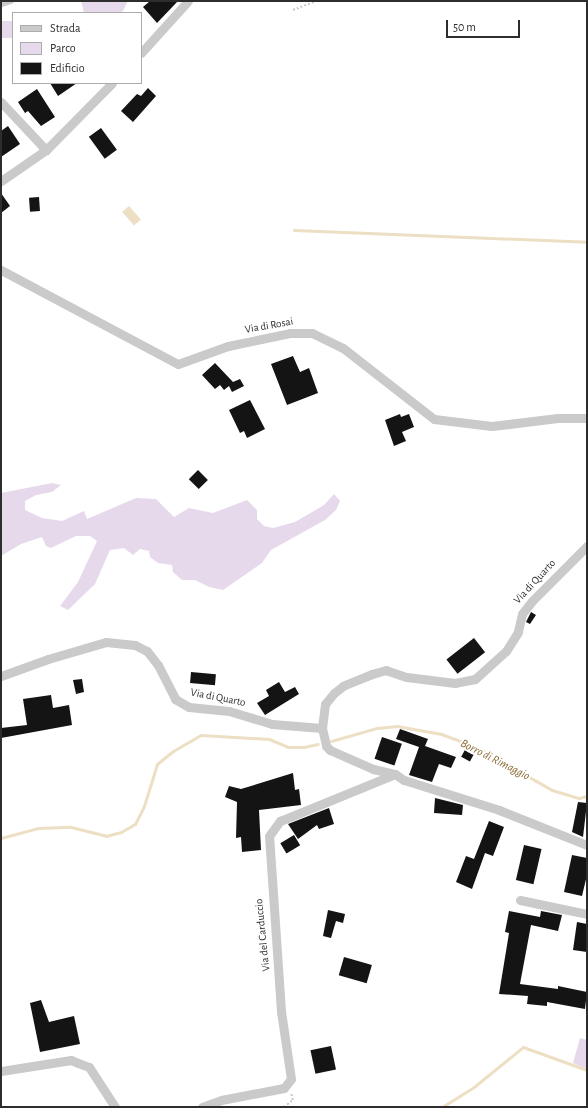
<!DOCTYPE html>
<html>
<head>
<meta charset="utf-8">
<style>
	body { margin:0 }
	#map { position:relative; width:588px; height:1108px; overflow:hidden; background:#fff; font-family:"Alegreya Sans",sans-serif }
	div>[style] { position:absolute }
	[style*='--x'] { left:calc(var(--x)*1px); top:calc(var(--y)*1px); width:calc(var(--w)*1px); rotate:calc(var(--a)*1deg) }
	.green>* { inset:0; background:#e7d9ec; transform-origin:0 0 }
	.water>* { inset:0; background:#eddfc3; transform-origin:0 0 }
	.stream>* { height:3px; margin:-1.5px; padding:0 1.5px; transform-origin:1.5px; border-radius:1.5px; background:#eddfc3 }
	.building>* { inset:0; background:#141414; transform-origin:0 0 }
	.path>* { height:2px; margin-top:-1px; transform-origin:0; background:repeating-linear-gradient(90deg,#cacaca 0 2px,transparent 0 4px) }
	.lane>* { height:4.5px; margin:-2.25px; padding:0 2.25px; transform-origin:2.25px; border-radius:2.25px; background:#cacaca }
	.street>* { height:9px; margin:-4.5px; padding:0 4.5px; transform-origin:4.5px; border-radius:4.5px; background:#cacaca }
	span { translate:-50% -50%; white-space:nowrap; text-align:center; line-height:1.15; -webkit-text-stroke:4px #fff; paint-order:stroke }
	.street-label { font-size:11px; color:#2d2d2d }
	.water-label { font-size:12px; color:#8c6e34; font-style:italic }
	.frame { position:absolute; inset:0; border:2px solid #2d2d2d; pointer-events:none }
	.legend { position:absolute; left:12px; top:12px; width:130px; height:72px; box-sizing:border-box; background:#fff; border:1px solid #ababab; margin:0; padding:5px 7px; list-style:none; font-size:12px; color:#2d2d2d }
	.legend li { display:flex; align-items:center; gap:8px; height:20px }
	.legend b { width:20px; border:1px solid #ababab }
	.scale { position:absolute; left:446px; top:20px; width:74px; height:18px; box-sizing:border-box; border:2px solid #2d2d2d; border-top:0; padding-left:5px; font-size:12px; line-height:14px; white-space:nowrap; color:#2d2d2d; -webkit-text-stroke:3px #fff; paint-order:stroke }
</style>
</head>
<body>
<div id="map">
	<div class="green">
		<i style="clip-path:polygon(81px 1px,128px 1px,123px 11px,119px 13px,84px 13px)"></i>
		<i style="left:13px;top:21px;width:17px;height:12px;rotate:90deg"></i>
		<i style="clip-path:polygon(52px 483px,61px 485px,52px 492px,36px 495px,25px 501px,25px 510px,42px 518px,62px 521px,84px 511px,87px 519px,136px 498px,156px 499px,174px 517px,189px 508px,213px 513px,247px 500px,257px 510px,257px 519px,264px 526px,273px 528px,295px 522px,324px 505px,334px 494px,340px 501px,336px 510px,325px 520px,271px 550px,262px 563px,223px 590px,209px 587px,195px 580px,182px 580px,173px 572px,172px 565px,158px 563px,150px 557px,149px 551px,140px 549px,133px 555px,124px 548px,110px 550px,95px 584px,68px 610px,60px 606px,78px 582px,97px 541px,90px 536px,76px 536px,51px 548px,46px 546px,42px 537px,21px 544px,1px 556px,1px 493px)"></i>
		<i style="clip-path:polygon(580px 1038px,587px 1040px,587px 1069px,573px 1063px)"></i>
	</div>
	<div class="water">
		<i style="left:129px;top:206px;width:18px;height:9px;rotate:49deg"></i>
	</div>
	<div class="stream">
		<i style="--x:294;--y:230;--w:293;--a:2.3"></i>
		<i style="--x:331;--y:741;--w:48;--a:-15.8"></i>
		<i style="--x:377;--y:728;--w:20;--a:-6"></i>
		<i style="--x:397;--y:726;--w:45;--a:10.3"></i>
		<i style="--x:441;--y:734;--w:37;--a:20"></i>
		<i style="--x:476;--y:747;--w:87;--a:29.5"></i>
		<i style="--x:552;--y:790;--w:28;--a:17"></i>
		<i style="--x:579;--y:798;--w:8;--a:-14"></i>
		<i style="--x:1;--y:838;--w:38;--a:-15"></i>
		<i style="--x:38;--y:828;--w:33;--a:-2"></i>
		<i style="--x:71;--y:827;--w:36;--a:14"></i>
		<i style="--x:106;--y:836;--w:16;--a:-15"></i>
		<i style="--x:121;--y:832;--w:16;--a:-30"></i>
		<i style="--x:135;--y:824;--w:20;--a:-63"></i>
		<i style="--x:144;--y:806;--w:44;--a:-72.8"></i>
		<i style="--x:157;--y:764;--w:21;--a:-39"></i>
		<i style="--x:173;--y:751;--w:32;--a:-30"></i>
		<i style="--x:201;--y:735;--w:68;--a:3.4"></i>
		<i style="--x:269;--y:739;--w:21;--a:23"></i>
		<i style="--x:288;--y:747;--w:16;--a:0"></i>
		<i style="--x:304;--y:747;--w:14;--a:-12"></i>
		<i style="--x:442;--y:1107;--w:39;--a:-32"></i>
		<i style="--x:475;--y:1086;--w:62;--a:-39.1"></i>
		<i style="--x:523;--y:1047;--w:68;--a:19.8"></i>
	</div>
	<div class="building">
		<i style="clip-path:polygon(150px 1px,178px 1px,157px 23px,143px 7px)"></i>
		<i style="clip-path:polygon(50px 83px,77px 83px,58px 96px)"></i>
		<i style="clip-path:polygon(148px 88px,156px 96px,133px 122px,121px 111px,137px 94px,141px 96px)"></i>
		<i style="clip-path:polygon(37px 89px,55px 117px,41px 126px,28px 111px,25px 113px,18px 102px)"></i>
		<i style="clip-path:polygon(8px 126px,20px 144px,1px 157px,1px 131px)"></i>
		<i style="left:101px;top:128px;width:27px;height:15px;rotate:54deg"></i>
		<i style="clip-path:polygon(1px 193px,10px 206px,1px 213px)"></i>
		<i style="left:39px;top:197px;width:14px;height:10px;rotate:86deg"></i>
		<i style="clip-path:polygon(293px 356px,300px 372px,309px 368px,318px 393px,287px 405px,271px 364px)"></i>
		<i style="clip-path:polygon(215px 363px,233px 382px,240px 379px,244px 386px,232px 392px,229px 386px,224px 390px,220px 385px,215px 389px,202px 375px)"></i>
		<i style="clip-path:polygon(250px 400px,265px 429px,247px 438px,244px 431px,240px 433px,229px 410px)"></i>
		<i style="clip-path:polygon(400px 414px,401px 417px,409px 414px,414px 427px,402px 432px,406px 441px,394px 446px,385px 420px)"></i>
		<i style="left:198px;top:470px;width:14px;height:13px;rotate:45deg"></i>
		<i style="clip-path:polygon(531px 612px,536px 615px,530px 624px,526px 622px)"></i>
		<i style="left:474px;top:638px;width:18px;height:35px;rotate:52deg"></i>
		<i style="left:191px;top:672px;width:25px;height:11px;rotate:5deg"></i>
		<i style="clip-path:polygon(82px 679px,84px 692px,76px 694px,73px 680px)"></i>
		<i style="clip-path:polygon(279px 682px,285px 692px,295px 687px,299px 694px,265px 715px,257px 703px,269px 696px,266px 690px)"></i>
		<i style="clip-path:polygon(51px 695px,53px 708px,69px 705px,72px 725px,1px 738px,1px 728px,27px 725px,23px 699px)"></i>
		<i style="clip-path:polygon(400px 729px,428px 739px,425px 746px,456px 757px,451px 768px,439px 764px,432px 782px,409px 775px,419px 747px,396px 739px)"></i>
		<i style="left:382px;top:737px;width:21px;height:23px;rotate:19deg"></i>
		<i style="left:466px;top:748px;width:10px;height:10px;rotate:29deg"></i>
		<i style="clip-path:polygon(293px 773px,295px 790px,299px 789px,301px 805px,259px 810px,261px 850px,242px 852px,241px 837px,236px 838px,237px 802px,225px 797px,229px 786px,241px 789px)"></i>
		<i style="clip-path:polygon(435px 798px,463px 805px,462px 815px,434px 813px)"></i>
		<i style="clip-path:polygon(578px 802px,587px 803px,583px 837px,572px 832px)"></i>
		<i style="clip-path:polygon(329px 808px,334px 824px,319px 829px,317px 825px,298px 839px,288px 824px)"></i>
		<i style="clip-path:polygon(489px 821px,504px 827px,493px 856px,485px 853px,472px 889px,456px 882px,466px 856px,474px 859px)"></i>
		<i style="left:294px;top:835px;width:12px;height:16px;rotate:59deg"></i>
		<i style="left:524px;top:845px;width:18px;height:36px;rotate:13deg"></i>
		<i style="clip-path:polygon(572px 855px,587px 858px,587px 875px,582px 896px,564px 892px)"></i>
		<i style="clip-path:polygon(328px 910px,345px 914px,343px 923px,336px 921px,331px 938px,323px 936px)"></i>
		<i style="clip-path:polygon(509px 911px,540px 917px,541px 911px,562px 915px,558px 931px,531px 925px,520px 984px,558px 989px,558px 986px,587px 992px,585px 1009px,547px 1002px,547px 1006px,527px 1004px,528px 996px,499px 994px,509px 933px,505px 932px)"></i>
		<i style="clip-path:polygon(577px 922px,587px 924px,587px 952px,573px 950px)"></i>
		<i style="left:344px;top:957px;width:29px;height:19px;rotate:16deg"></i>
		<i style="clip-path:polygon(41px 1000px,49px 1022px,74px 1016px,80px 1044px,40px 1052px,30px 1003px)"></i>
		<i style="left:331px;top:1046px;width:24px;height:21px;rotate:78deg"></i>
	</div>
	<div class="path">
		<i style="--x:293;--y:10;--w:26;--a:-21"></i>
		<i style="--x:284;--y:1107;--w:11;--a:-38"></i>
		<i style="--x:293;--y:1100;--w:7;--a:-106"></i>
	</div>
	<div class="lane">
		<i style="--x:1;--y:4;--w:10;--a:-17"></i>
	</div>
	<div class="street">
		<i style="--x:141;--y:53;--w:70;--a:-47.9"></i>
		<i style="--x:1;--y:102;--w:66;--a:46.8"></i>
		<i style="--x:1;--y:181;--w:55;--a:-34.6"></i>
		<i style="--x:46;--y:150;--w:94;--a:-45.4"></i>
		<i style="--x:1;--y:270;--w:200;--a:28"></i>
		<i style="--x:178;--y:364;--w:53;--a:-19.8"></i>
		<i style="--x:228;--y:346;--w:63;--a:-11.8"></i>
		<i style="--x:290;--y:333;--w:22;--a:0"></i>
		<i style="--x:312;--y:333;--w:34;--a:26"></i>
		<i style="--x:343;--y:348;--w:115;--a:38"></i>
		<i style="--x:434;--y:419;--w:58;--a:6.9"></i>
		<i style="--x:492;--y:426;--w:66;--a:-6.9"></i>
		<i style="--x:558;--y:418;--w:29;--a:0"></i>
		<i style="--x:587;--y:546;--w:78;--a:135"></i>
		<i style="--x:532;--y:601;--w:16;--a:128"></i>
		<i style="--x:522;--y:614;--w:18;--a:103"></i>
		<i style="--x:518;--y:632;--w:22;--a:122"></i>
		<i style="--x:506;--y:651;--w:42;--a:137.9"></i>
		<i style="--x:475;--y:679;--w:20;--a:169"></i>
		<i style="--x:455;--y:683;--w:49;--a:-173"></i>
		<i style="--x:406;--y:677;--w:21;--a:-161"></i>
		<i style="--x:386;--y:670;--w:15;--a:164"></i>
		<i style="--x:372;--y:674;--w:31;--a:158"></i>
		<i style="--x:343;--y:686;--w:11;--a:142"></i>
		<i style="--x:334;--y:693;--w:14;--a:129"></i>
		<i style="--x:325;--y:704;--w:24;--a:97"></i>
		<i style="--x:322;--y:728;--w:18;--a:77"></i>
		<i style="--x:326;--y:746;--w:6;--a:45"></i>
		<i style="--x:330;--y:750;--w:47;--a:23.8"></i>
		<i style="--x:373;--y:769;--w:23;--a:13"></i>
		<i style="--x:395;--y:774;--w:11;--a:34"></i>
		<i style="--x:404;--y:780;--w:100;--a:17.5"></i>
		<i style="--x:499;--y:810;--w:95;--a:21.7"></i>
		<i style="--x:1;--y:676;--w:50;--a:-19.9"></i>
		<i style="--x:48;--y:659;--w:60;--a:-16.3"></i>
		<i style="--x:106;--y:642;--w:29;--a:6"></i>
		<i style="--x:135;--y:645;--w:13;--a:27"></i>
		<i style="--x:147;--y:651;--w:18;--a:52"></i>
		<i style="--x:158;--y:665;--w:38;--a:63"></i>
		<i style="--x:175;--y:699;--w:16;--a:30"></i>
		<i style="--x:189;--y:707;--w:40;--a:5.7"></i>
		<i style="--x:229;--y:711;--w:45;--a:16.8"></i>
		<i style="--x:272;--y:724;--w:50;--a:4.6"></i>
		<i style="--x:520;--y:900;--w:68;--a:11.8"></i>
		<i style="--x:1;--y:1071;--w:71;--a:-8.9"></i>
		<i style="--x:71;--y:1060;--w:8;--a:23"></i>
		<i style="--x:78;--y:1063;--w:12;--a:20"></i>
		<i style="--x:89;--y:1067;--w:48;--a:57"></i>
		<i style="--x:202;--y:1107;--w:20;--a:-20"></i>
		<i style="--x:221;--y:1100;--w:64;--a:-10.8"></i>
		<i style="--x:284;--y:1088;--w:11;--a:-52"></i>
		<i style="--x:291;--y:1079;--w:69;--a:-98.4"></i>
		<i style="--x:281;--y:1011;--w:175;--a:-93.9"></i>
		<i style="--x:269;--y:836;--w:19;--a:-54"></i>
		<i style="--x:280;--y:821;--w:124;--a:-22.2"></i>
	</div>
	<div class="street-label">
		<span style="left:269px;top:326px;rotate:-10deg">Via di Rosai</span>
		<span style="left:535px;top:582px;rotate:-47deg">Via di Quarto</span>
		<span style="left:218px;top:698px;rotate:11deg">Via di Quarto</span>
		<span style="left:263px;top:935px;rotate:-96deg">Via del Carduccio</span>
	</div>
	<div class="water-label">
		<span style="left:495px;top:760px;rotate:27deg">Borro di Rimaggio</span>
	</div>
	<div class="frame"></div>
	<ul class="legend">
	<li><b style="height:5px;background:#cacaca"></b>Strada</li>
	<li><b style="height:11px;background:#e7d9ec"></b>Parco</li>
	<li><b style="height:11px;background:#141414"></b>Edificio</li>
	</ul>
	<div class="scale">50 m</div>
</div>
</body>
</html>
